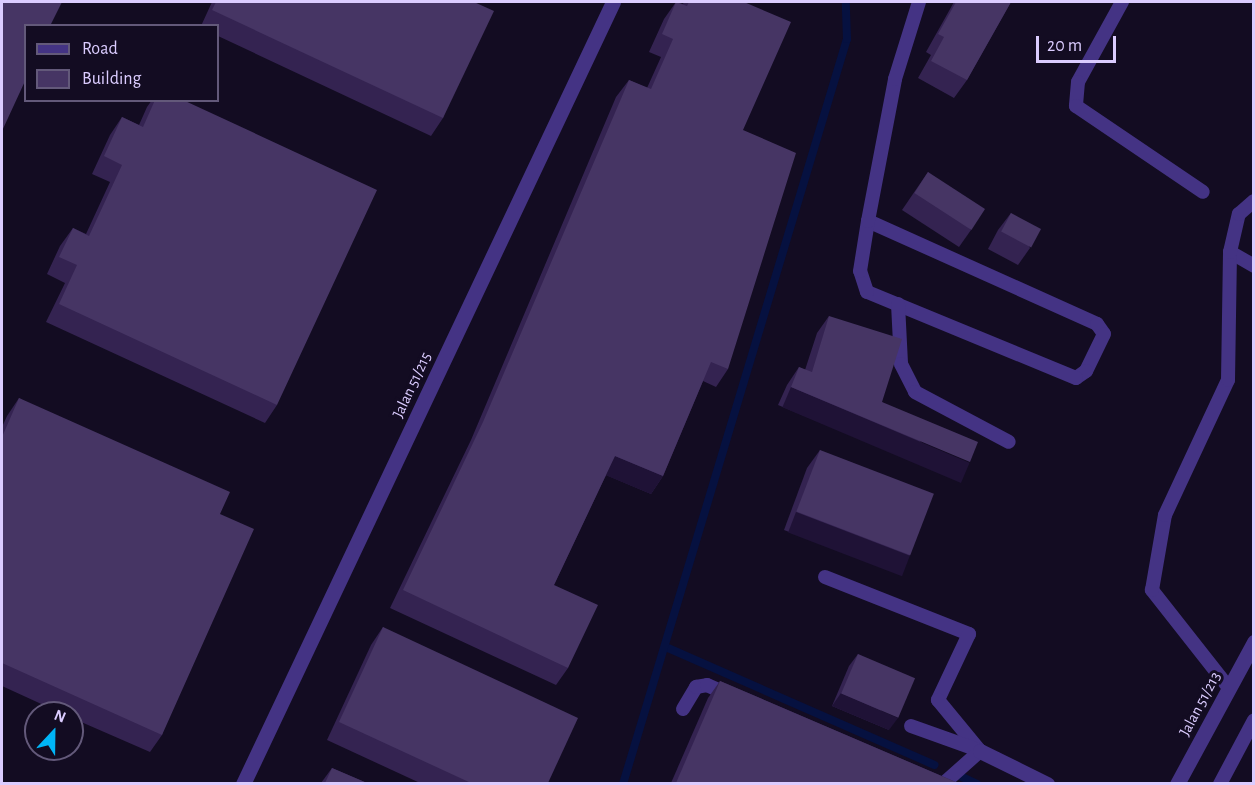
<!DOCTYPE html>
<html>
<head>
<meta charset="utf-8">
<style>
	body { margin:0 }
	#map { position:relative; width:1255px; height:785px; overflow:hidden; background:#130c22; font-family:"Alegreya Sans",sans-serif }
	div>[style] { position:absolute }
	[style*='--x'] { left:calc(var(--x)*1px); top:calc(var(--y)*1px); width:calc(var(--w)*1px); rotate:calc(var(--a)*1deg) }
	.stream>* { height:8px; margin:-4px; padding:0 4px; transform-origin:4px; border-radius:4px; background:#061140 }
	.service>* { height:14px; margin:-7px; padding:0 7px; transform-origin:7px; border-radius:7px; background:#443384 }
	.minor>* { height:15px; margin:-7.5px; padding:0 7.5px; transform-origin:7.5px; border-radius:7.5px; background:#443384 }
	.wall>* { inset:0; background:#342351 }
	.shaded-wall>* { inset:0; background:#1f1236; transform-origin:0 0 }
	.building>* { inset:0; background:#463564; transform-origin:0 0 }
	span { translate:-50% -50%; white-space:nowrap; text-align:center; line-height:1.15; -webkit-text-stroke:6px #130c22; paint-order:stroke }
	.street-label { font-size:16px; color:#dbccff }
	.frame { position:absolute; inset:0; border:3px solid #dbccff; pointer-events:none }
	.legend { position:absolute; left:24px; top:24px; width:195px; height:78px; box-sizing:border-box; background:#130c22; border:2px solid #63597a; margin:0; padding:8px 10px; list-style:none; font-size:18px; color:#dbccff }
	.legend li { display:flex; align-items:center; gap:12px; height:30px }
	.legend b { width:30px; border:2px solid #63597a }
	.north { position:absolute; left:24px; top:701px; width:60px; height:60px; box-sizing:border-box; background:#130c22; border:2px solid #63597a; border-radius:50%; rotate:22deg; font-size:16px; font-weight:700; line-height:24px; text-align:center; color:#dbccff }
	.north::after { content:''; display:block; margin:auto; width:21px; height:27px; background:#00b5f7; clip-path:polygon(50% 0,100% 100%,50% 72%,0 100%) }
	.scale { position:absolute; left:1036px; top:36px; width:80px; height:27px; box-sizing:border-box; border:3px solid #dbccff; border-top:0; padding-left:8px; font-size:18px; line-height:21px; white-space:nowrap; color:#dbccff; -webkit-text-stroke:4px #130c22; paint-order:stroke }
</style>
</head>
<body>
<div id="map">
	<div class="stream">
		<i style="--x:668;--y:648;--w:291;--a:23.7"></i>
		<i style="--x:962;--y:777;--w:17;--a:25"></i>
		<i style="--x:623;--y:784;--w:778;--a:-73.27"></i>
		<i style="--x:847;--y:39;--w:37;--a:-92"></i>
	</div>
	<div class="service">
		<i style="--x:1122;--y:2;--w:91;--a:118.8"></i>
		<i style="--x:1078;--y:82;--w:24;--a:95"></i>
		<i style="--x:1076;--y:106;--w:153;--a:34.1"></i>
		<i style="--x:868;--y:221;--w:251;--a:24.2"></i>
		<i style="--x:1097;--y:324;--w:12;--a:55"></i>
		<i style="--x:1104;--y:334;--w:41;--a:115.9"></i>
		<i style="--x:1086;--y:371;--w:12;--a:145"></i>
		<i style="--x:1076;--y:378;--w:226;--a:-157.6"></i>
		<i style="--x:867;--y:292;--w:22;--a:-108"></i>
		<i style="--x:860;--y:271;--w:51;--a:-80.9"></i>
		<i style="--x:868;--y:221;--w:145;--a:-79.2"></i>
		<i style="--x:895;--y:79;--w:81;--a:-72.7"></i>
		<i style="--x:1230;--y:252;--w:28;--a:30"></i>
		<i style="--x:898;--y:304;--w:60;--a:87.1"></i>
		<i style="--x:901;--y:364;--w:31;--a:63"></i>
		<i style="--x:915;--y:392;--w:106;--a:28"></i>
		<i style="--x:825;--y:577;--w:155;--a:21.6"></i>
		<i style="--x:969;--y:634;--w:73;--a:115.2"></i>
		<i style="--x:938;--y:700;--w:66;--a:50.5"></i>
		<i style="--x:1229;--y:688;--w:125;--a:-128.2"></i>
		<i style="--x:1152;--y:590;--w:76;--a:-80.2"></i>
		<i style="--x:1165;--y:515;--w:149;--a:-65"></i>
		<i style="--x:1228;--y:380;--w:128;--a:-89.1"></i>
		<i style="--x:1230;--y:252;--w:39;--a:-77"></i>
		<i style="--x:1239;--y:214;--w:20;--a:-41"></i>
		<i style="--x:683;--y:709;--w:26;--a:-59"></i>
		<i style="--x:696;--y:687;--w:11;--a:-10"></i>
		<i style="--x:707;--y:685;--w:27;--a:24"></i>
		<i style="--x:911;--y:726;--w:71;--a:19.7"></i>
		<i style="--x:943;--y:784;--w:50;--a:-41.7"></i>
		<i style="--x:1220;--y:784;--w:72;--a:-62"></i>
	</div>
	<div class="minor">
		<i style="--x:980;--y:751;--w:75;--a:26.2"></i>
		<i style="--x:243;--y:784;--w:865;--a:-64.68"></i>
		<i style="--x:1177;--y:784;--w:162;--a:-61.5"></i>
	</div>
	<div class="wall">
		<i style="clip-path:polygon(212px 2px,474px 2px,443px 118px,431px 136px,218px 36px,218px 26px,201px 26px)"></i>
		<i style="clip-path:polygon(676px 2px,683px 4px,684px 2px,744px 2px,743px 130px,728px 369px,716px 387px,703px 381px,663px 476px,651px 494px,606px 475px,554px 585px,568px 668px,556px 685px,390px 608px,471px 440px,616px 97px,629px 80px,647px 88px,661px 57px,649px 52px,664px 19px)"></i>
		<i style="clip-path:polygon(954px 2px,1011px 2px,967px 80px,954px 98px,918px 78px,931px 55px,926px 52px)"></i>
		<i style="clip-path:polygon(152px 100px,183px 100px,277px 405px,265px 423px,46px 322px,65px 283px,47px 274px,60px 246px,73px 228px,86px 234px,110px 182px,92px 174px,110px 135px,122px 117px,139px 125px,147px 107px)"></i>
		<i style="clip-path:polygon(928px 172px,971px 230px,959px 247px,902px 210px)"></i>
		<i style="clip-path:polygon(1011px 213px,1030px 248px,1018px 265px,988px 249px,998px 230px)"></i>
		<i style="clip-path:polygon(829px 316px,882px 402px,958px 480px,778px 405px,787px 385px,799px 367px,805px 370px,817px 333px)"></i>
		<i style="clip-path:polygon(19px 398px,220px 514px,162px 735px,150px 752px,72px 718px,72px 713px,61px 713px,2px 686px,2px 427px,7px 416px)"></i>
		<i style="clip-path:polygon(820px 450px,910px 555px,898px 573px,784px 530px,807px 468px)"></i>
		<i style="clip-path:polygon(383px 627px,548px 783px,420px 783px,327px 740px,371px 645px)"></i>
		<i style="clip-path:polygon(858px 654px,889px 730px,832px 706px,849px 666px)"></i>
		<i style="clip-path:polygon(720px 681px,958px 783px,671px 783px,708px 698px)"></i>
		<i style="clip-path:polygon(332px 768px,367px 783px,321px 783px)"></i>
	</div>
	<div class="shaded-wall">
		<i style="left:791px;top:387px;width:194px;height:22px;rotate:23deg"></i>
		<i style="clip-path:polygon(615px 456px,663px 476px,651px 494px,603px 474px)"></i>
		<i style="left:796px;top:512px;width:122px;height:22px;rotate:21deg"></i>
		<i style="clip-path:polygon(841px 693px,898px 718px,889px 730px,832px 706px)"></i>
	</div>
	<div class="building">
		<i style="clip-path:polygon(2px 2px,62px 2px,50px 26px,26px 26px,26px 79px,2px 131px)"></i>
		<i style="clip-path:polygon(216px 2px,474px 2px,494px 11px,443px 118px,212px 10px)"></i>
		<i style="clip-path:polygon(676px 2px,687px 6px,689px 2px,744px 2px,791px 22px,743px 130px,796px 153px,728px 369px,711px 362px,663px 476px,615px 456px,554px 585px,598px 605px,568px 668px,403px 590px,483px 422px,629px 80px,651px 89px,673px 39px,662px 34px)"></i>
		<i style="clip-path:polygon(956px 2px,1011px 2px,967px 80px,931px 61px,944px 37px,938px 34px)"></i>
		<i style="clip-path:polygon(155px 100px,183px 100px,377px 190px,277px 405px,59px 304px,77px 265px,59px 257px,73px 228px,89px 236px,122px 165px,104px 156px,122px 117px,143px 127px)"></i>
		<i style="left:928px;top:172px;width:68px;height:25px;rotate:33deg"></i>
		<i style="left:1011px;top:213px;width:34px;height:21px;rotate:28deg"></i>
		<i style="clip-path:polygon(829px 316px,902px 339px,882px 402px,978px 442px,970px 462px,791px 387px,799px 367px,812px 372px)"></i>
		<i style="clip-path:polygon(19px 398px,230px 492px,220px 514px,254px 529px,162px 735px,2px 663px,2px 437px)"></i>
		<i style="left:820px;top:450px;width:122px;height:66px;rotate:21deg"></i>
		<i style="clip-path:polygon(383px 627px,578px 718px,548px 783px,471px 783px,339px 722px)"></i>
		<i style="left:858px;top:654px;width:62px;height:43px;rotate:23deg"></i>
		<i style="clip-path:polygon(720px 681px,958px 783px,676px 783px)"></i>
		<i style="clip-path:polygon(332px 768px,367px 783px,325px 783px)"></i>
	</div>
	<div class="street-label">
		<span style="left:412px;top:385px;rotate:-65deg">Jalan 51/215</span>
		<span style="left:1200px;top:704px;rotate:-62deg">Jalan 51/213</span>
	</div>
	<div class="frame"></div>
	<ul class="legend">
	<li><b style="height:8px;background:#443384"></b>Road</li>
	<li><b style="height:16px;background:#463564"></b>Building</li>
	</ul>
	<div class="north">N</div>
	<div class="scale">20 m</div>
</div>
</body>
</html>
